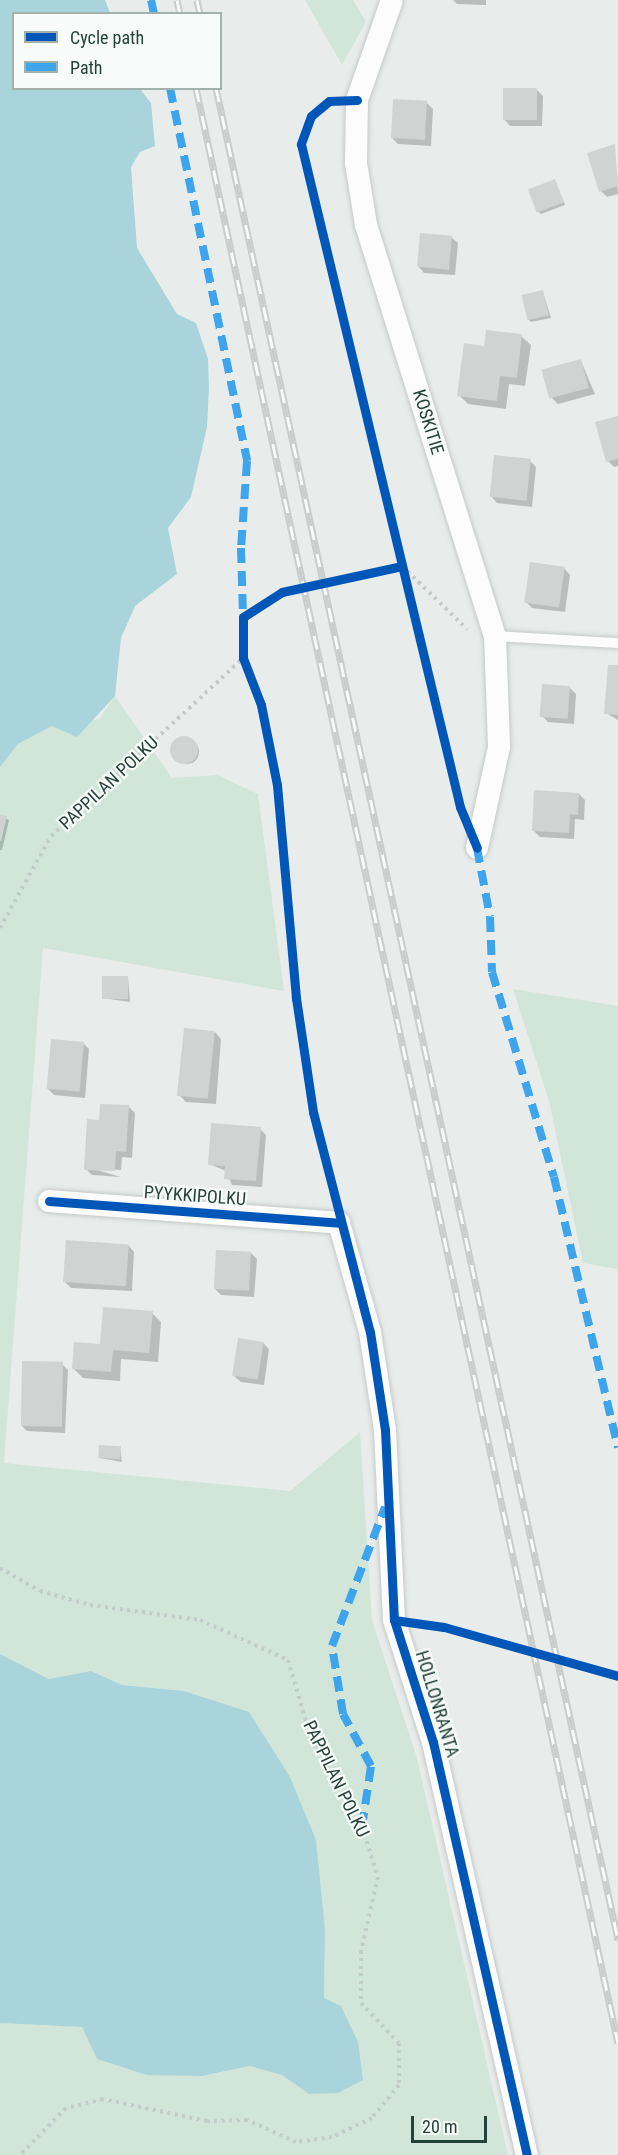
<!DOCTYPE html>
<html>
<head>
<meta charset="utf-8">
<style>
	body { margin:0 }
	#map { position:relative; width:618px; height:2155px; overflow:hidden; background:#e8edeb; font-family:"Roboto Condensed",sans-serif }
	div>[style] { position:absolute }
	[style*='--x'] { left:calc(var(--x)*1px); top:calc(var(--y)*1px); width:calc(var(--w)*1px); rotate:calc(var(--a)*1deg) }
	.green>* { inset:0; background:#d1e6d8 }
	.water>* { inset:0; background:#a9d4db }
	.shadow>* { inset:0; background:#0003 }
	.round { border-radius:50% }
	.building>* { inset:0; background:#cfd4d2; transform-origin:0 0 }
	.path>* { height:4px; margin-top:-2px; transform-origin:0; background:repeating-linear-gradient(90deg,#c3ccca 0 3px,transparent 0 7.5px) }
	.roads { filter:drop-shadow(0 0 2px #c5cac8) drop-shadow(0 0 2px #c5cac8) }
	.service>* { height:10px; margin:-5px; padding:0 5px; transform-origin:5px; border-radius:5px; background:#fcfcfc }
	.minor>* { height:22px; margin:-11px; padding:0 11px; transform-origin:11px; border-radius:11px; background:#fcfcfc }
	.rail>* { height:7px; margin-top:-3.5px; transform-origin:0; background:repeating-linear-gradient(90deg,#f7fbf9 0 14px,#c9cdcc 0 28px); box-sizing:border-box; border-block:2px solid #c9cdcc }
	.quiet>* { height:8px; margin-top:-4px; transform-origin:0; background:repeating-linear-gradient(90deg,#3ea4ec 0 15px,transparent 0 23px) }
	.cycleway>* { height:9px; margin:-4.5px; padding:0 4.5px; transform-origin:4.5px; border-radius:4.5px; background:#0057b8 }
	span { translate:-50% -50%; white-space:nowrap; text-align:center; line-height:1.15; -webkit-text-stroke:4.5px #f7fbf9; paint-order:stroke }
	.street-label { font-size:18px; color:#24423a }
	.legend { position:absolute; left:12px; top:12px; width:210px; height:78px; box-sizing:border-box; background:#f7fbf9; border:2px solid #a3b1ad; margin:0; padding:8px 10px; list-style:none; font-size:18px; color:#24423a }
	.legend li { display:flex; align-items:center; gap:12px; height:30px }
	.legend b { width:30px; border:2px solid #a3b1ad }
	.scale { position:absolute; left:411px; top:2116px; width:76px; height:27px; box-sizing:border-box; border:3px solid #24423a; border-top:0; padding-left:8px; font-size:18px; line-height:21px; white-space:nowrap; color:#24423a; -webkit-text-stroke:4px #f7fbf9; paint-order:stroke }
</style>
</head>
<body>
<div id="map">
	<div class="green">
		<i style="clip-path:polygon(305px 0,353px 0,366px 22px,342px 65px)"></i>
		<i style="clip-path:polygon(115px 696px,172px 778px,217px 775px,258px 794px,284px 991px,43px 948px,4px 1463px,290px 1491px,360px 1432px,372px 1620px,417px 1758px,508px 2155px,0 2155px,0 2023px,82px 2027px,97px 2059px,202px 2076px,250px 2066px,282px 2075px,309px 2094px,324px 1998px,325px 1930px,184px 1691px,122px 1685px,91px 1671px,49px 1679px,0 1654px,0 767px,18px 744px,52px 726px,99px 719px)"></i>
		<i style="clip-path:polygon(513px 989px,618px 1006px,618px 1269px,583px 1263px,549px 1101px)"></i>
	</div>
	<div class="water">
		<i style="clip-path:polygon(0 0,105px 0,110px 13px,14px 14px,14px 88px,140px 89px,151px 103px,155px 146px,140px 152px,131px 167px,137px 248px,177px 314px,196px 323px,208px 359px,209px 387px,207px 427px,191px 497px,168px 528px,177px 574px,135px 606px,121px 638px,115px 696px,77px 737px,52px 726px,18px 744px,0 767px)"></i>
		<i style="clip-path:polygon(0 1654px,49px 1679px,91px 1671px,122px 1685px,184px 1691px,249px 1712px,290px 1777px,316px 1840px,325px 1930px,324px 1998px,341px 2006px,358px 2042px,363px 2080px,338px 2093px,309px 2094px,282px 2075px,250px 2066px,202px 2076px,147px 2075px,97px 2059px,82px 2027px,0 2023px)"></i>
	</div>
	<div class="shadow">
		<i style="clip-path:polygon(453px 0,486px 0,486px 5px,457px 4px)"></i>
		<i style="clip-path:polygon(537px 90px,543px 96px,542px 126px,510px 126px,504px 119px)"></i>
		<i style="clip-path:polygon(427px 103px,433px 109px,431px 146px,398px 144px,392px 138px)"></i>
		<i style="clip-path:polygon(614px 146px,618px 194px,607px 197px,601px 191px)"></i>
		<i style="clip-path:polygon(555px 181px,565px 205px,541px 214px,538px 211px)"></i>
		<i style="clip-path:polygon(451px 237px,458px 243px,455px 275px,424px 273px,418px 266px)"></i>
		<i style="clip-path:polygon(543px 292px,551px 318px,531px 322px,528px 319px)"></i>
		<i style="clip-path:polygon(521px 336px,531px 345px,525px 386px,509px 384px,506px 409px,468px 404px,459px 395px,485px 348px)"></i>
		<i style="clip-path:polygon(581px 361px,595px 394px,558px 404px,552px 398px)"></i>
		<i style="clip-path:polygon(618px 418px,618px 466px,614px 467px,608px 461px)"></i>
		<i style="clip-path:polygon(530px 461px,536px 467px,532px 507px,497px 503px,491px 496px)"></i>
		<i style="clip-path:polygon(564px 568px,570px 575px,565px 612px,532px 608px,526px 602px)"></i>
		<i style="clip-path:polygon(618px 667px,618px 720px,606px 713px)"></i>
		<i style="clip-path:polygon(569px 687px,576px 694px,574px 724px,548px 722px,542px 716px)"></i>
		<i class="round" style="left:175px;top:740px;width:24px;height:24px"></i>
		<i style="clip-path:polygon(579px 794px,585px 800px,584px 820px,575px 819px,574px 839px,540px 837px,534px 831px)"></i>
		<i style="clip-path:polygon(0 816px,9px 820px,2px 850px,0 850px)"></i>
		<i style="clip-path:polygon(128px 977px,130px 1002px,103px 998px)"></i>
		<i style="clip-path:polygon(215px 1032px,221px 1039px,216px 1104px,186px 1102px,180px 1096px)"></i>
		<i style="clip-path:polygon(83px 1043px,89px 1049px,85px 1098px,54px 1095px,48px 1089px)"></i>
		<i style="clip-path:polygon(129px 1107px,135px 1113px,132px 1158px,122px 1157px,121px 1170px,90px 1168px,121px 1177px,92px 1175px,86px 1169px,100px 1121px)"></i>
		<i style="clip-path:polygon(260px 1129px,266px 1135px,262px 1187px,232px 1185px,226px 1171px,209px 1164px)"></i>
		<i style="clip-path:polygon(128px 1245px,134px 1252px,132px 1291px,71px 1288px,65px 1282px)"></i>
		<i style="clip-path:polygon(251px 1253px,257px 1259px,254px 1297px,221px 1295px,215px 1289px)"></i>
		<i style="clip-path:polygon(152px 1313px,161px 1322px,158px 1362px,121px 1359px,120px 1381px,83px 1378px,74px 1369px)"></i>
		<i style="clip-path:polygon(263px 1343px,269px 1349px,264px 1385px,241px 1382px,234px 1376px)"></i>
		<i style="clip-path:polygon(62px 1364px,68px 1370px,65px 1433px,27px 1431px,21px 1425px)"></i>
		<i style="clip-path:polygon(120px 1448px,122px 1462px,99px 1458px)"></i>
	</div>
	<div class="building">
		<i style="left:503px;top:88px;width:34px;height:32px"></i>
		<i style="left:393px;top:99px;width:34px;height:39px;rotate:3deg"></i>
		<i style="clip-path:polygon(615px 144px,618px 186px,599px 192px,587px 153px)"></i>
		<i style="left:555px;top:179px;width:25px;height:29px;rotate:69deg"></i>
		<i style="left:420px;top:233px;width:32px;height:34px;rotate:5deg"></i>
		<i style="left:543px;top:290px;width:26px;height:22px;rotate:77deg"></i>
		<i style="clip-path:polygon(486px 330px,522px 334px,517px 378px,500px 376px,497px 401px,457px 396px,464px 343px,484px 346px)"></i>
		<i style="left:581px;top:359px;width:30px;height:41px;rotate:75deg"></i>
		<i style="clip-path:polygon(618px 416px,618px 459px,606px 462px,595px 422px)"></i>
		<i style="left:494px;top:455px;width:37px;height:42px;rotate:6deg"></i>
		<i style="left:530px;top:562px;width:35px;height:41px;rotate:8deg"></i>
		<i style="clip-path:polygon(608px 665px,618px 665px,618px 715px,604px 714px)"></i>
		<i style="left:542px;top:684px;width:28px;height:33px;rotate:4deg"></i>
		<i class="round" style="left:170px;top:736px;width:28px;height:28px"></i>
		<i style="clip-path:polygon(534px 790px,579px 793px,578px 815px,570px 814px,569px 833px,532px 831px)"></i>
		<i style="clip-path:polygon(0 814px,7px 816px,1px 841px,0 841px)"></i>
		<i style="left:102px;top:976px;width:26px;height:23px"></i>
		<i style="left:184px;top:1028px;width:31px;height:68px;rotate:6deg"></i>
		<i style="left:51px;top:1039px;width:33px;height:50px;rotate:5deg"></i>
		<i style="clip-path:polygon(100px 1104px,129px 1105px,126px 1152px,116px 1151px,115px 1171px,84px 1170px,87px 1119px,99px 1120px)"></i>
		<i style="clip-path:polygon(211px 1123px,261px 1127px,256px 1181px,224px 1179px,225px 1166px,208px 1165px)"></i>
		<i style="left:66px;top:1240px;width:63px;height:42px;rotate:4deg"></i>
		<i style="left:216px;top:1250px;width:35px;height:39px;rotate:3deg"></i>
		<i style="clip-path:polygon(103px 1307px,153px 1311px,149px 1353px,113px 1350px,111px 1372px,72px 1369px,74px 1342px,100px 1344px)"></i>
		<i style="left:238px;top:1338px;width:26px;height:38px;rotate:9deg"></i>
		<i style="left:22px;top:1361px;width:41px;height:65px;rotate:1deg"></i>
		<i style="left:99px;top:1445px;width:22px;height:13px;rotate:3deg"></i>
	</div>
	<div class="path">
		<i style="--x:402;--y:566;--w:91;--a:44.1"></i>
		<i style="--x:0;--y:928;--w:105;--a:-61"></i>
		<i style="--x:51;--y:836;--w:262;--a:-42.8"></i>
		<i style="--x:0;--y:1568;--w:46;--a:29.9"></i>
		<i style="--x:40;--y:1591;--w:52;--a:15.6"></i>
		<i style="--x:90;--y:1605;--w:111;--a:7.8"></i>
		<i style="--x:200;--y:1620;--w:97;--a:24.4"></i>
		<i style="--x:288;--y:1660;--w:75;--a:73.7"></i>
		<i style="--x:309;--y:1732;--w:109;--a:60.8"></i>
		<i style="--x:362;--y:1827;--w:52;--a:72.3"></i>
		<i style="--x:378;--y:1877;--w:76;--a:102.9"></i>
		<i style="--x:361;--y:1951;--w:52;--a:90"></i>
		<i style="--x:361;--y:2003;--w:55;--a:46.5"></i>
		<i style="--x:399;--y:2043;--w:42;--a:90"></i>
		<i style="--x:399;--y:2085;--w:43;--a:129.3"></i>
		<i style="--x:372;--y:2118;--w:44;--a:154.6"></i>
		<i style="--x:332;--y:2137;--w:36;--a:172"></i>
		<i style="--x:296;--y:2142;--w:54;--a:-155.8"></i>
		<i style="--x:247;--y:2120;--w:40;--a:178.6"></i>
		<i style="--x:207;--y:2121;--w:106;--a:-168.1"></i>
		<i style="--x:103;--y:2099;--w:38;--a:166"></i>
		<i style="--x:66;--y:2108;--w:66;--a:134.4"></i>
	</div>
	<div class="roads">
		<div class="service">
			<i style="--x:495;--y:636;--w:123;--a:3.3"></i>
		</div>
		<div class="minor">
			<i style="--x:392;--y:0;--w:106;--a:109.3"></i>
			<i style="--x:357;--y:100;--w:63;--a:90.9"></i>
			<i style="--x:356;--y:163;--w:63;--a:80.8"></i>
			<i style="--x:366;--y:225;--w:431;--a:72.6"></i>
			<i style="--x:495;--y:636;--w:111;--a:87.9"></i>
			<i style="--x:499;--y:747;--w:103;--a:102.3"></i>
			<i style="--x:49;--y:1201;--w:291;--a:4.3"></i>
			<i style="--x:339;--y:1223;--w:113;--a:74.1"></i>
			<i style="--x:370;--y:1332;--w:99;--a:81.3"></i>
			<i style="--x:385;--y:1430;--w:190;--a:87.3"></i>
			<i style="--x:394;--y:1620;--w:128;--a:72.3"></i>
			<i style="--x:433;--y:1742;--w:424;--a:77.2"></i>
		</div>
	</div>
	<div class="rail">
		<i style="--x:177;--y:0;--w:14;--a:78"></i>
		<i style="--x:197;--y:0;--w:14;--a:78"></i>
		<i style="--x:196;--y:88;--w:2000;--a:77.82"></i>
		<i style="--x:216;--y:88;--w:1895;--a:77.75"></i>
	</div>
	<div class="quiet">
		<i style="--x:151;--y:0;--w:14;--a:78"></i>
		<i style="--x:170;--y:88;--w:381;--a:78.3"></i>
		<i style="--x:247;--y:461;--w:87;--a:93.9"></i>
		<i style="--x:241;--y:548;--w:69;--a:88.3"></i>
		<i style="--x:477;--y:848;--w:70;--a:79.3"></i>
		<i style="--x:490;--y:917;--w:55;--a:87.9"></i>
		<i style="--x:492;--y:972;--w:214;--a:73.2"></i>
		<i style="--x:554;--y:1177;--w:278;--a:76.7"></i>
		<i style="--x:362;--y:1827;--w:62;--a:-81.6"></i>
		<i style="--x:371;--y:1766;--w:59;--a:-118.3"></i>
		<i style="--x:343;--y:1714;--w:69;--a:-99.2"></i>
		<i style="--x:332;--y:1646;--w:149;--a:-69.1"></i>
	</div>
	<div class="cycleway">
		<i style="--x:357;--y:100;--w:28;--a:178"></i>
		<i style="--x:329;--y:101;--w:23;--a:140"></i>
		<i style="--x:311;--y:116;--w:30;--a:110"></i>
		<i style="--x:301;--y:144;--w:682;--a:76.51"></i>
		<i style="--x:460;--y:807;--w:44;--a:67.5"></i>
		<i style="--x:402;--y:566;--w:123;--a:167.8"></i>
		<i style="--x:282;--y:592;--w:46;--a:147.3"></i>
		<i style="--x:243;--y:617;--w:41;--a:90"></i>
		<i style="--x:243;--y:658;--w:50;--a:69"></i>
		<i style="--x:261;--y:705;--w:82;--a:78.7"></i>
		<i style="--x:277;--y:785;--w:214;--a:84.9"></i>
		<i style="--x:296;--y:998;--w:115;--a:81.5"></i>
		<i style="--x:313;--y:1112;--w:227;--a:75.5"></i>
		<i style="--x:370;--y:1332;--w:99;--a:81.3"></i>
		<i style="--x:385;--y:1430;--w:190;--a:87.3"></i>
		<i style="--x:394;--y:1620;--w:128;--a:72.3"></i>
		<i style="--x:433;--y:1742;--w:424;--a:77.2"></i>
		<i style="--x:49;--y:1201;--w:291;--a:4.3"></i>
		<i style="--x:394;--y:1620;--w:50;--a:8"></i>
		<i style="--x:444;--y:1627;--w:181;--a:15.7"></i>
	</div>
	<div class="street-label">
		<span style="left:428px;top:422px;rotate:73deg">KOSKITIE</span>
		<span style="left:109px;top:783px;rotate:-43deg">PAPPILAN POLKU</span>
		<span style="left:195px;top:1196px;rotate:4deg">PYYKKIPOLKU</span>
		<span style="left:437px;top:1704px;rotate:73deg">HOLLONRANTA</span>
		<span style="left:336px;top:1779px;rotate:64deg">PAPPILAN POLKU</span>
	</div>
	<ul class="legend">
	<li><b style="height:8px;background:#0057b8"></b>Cycle path</li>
	<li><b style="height:8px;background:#3ea4ec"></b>Path</li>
	</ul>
	<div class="scale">20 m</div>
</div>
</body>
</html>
